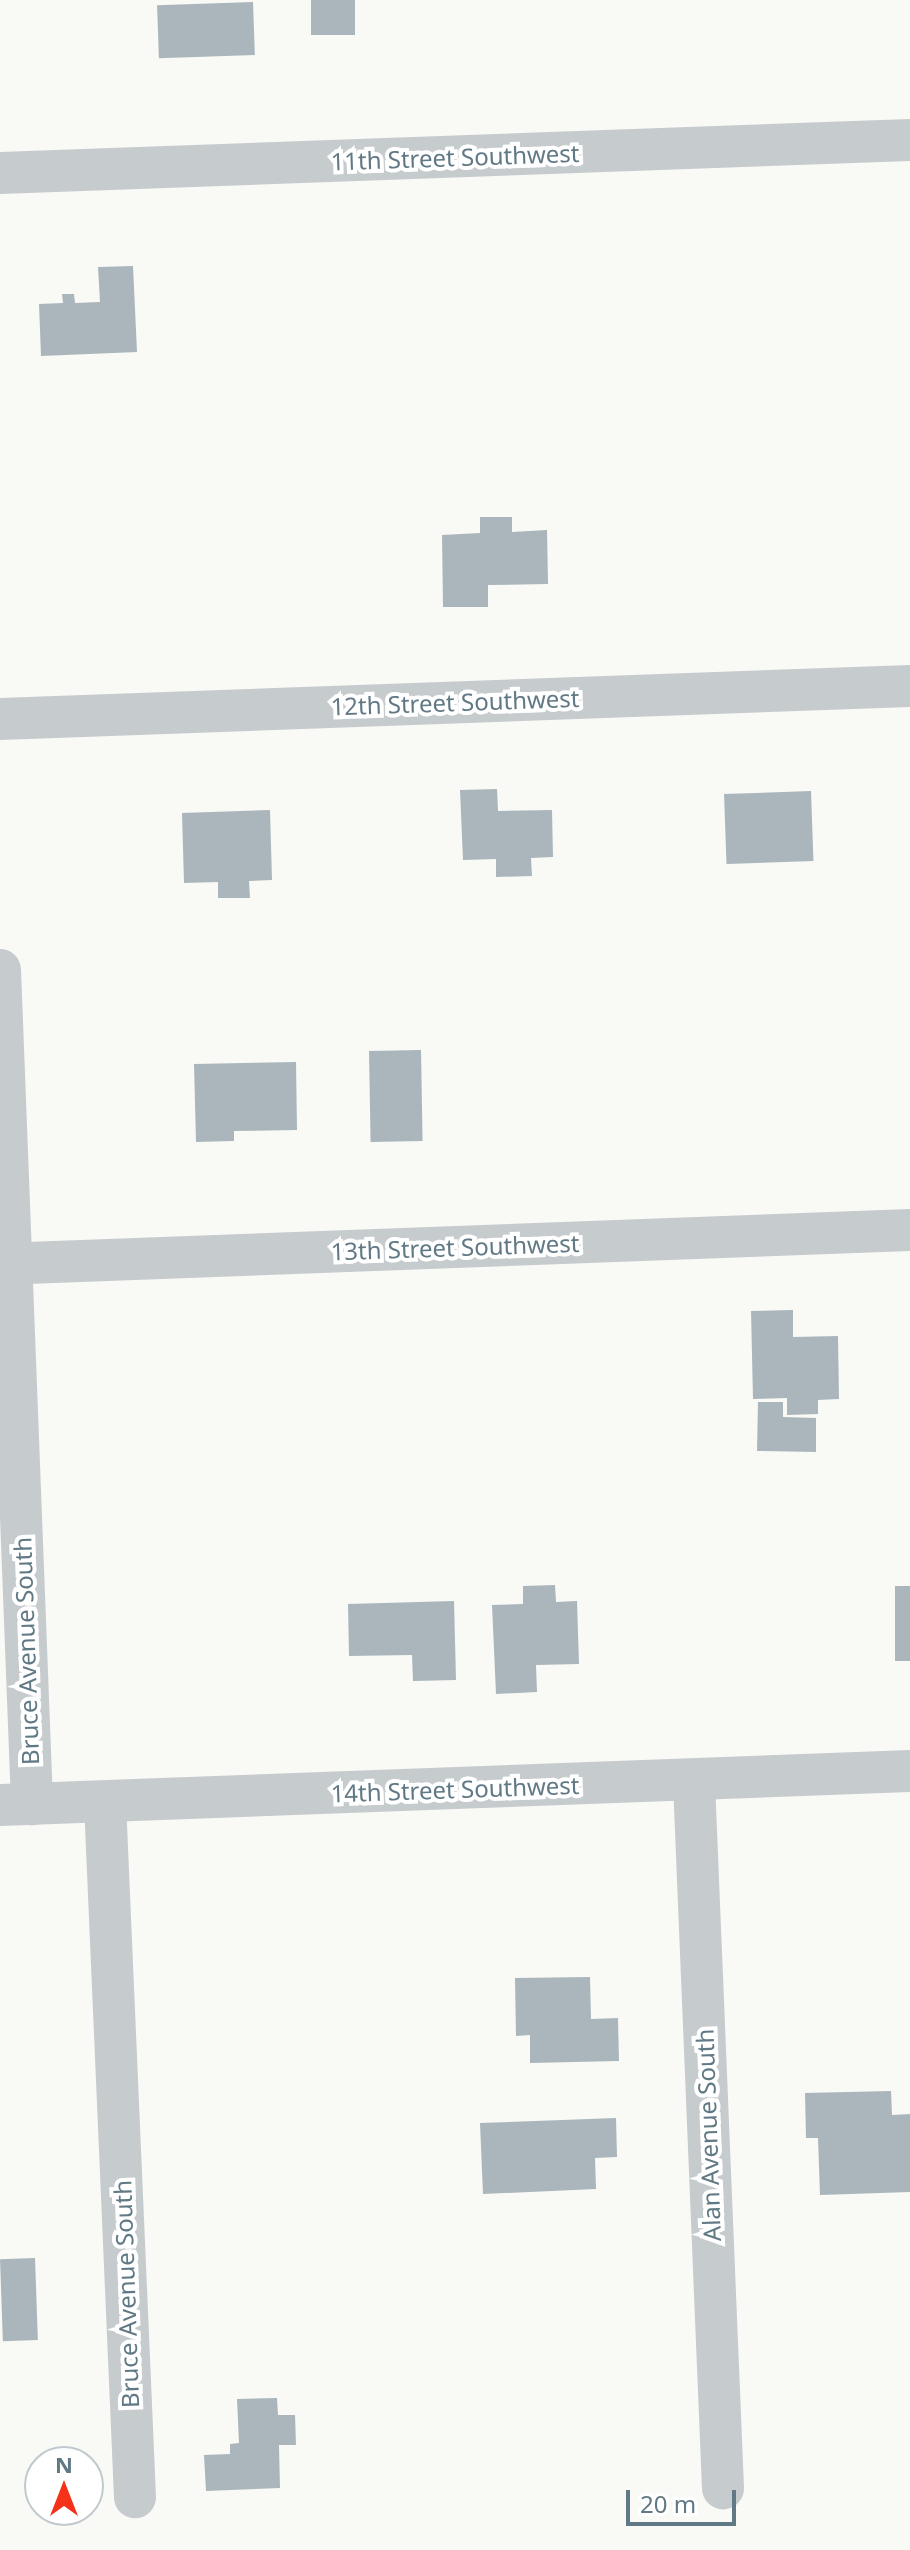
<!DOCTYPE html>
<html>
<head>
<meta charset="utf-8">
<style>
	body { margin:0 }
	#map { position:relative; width:910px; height:2550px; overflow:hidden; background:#f9f9f6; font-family:"Noto Sans",sans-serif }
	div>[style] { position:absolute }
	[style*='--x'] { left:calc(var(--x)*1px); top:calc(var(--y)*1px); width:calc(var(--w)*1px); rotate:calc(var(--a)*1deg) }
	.building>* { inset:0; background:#aab6bb; transform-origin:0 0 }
	.minor>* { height:42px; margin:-21px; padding:0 21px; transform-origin:21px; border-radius:21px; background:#c6cbce }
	span { translate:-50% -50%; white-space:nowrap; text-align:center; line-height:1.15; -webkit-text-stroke:8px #fff; paint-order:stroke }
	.street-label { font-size:24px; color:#617984 }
	.north { position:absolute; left:24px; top:2446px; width:80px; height:80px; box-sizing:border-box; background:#fff; border:2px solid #c0c9ce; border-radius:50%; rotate:0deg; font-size:22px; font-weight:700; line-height:32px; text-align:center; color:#617984 }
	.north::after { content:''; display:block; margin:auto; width:28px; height:36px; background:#f4321a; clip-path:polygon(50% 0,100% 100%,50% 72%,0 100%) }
	.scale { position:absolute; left:626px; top:2490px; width:110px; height:36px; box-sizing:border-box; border:4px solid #617984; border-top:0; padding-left:10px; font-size:24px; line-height:28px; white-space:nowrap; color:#617984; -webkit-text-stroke:6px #fff; paint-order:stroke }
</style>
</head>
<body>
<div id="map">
	<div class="building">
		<i style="left:311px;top:0;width:44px;height:35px"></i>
		<i style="left:253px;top:2px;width:53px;height:96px;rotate:88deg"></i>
		<i style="clip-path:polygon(133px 266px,137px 352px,41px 356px,39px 304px,63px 303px,62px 294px,74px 294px,75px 303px,100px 302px,98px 267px)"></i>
		<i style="clip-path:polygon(480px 517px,512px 517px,512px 532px,547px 530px,548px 584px,488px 585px,488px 607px,443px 607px,442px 535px,480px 533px)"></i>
		<i style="clip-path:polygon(497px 789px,498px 811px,552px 810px,553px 857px,531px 858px,532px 876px,496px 877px,496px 859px,463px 860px,460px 790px)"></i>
		<i style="left:811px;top:791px;width:70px;height:87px;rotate:88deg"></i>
		<i style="clip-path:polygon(270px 810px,272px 880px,249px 881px,250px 898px,218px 898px,218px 882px,184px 883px,182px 813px)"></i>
		<i style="left:421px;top:1050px;width:91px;height:52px;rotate:89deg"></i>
		<i style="clip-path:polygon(296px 1062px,297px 1130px,234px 1131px,234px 1141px,196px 1142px,194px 1064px)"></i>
		<i style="clip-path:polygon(793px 1310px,793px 1337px,838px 1336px,839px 1399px,818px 1400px,818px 1414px,787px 1415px,787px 1398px,753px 1399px,751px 1311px)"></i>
		<i style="clip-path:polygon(758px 1402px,783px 1402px,783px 1417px,816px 1418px,816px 1452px,757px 1451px)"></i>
		<i style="clip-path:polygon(555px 1585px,556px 1602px,577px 1601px,579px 1664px,536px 1665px,537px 1692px,496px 1694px,492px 1605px,523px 1604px,523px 1586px)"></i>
		<i style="left:895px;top:1586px;width:15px;height:75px"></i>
		<i style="clip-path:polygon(454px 1601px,456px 1680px,413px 1681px,412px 1655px,349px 1656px,348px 1604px)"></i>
		<i style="clip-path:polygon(590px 1977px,591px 2019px,618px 2018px,619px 2061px,530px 2063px,530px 2035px,516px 2036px,515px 1978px)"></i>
		<i style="clip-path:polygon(891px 2091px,892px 2115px,910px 2114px,910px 2192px,820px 2195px,818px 2138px,806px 2138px,805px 2093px)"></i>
		<i style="clip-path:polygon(616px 2118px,617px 2157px,595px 2158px,596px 2189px,483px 2194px,480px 2123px)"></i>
		<i style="left:35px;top:2258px;width:82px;height:35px;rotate:88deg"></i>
		<i style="clip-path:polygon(277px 2398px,278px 2415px,295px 2415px,296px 2445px,279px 2445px,280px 2488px,206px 2491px,204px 2455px,230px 2454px,230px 2444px,239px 2443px,237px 2399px)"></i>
	</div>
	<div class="minor">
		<i style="--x:0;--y:173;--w:911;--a:-2.08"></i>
		<i style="--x:0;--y:719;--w:911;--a:-2.08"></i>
		<i style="--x:0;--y:970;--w:835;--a:87.8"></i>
		<i style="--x:0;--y:1264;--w:911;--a:-2.14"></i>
		<i style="--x:694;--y:1782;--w:707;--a:87.65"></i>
		<i style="--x:105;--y:1802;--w:696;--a:87.53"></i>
		<i style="--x:0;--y:1805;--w:911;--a:-2.14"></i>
	</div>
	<div class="street-label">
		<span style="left:455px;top:157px;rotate:-2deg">11th Street Southwest</span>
		<span style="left:455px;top:702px;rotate:-2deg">12th Street Southwest</span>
		<span style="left:455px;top:1247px;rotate:-2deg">13th Street Southwest</span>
		<span style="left:26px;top:1651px;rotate:-92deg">Bruce Avenue South</span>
		<span style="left:455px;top:1789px;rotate:-2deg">14th Street Southwest</span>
		<span style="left:708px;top:2135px;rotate:-92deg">Alan Avenue South</span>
		<span style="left:126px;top:2294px;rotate:-92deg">Bruce Avenue South</span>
	</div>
	<div class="north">N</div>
	<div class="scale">20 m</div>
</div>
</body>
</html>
